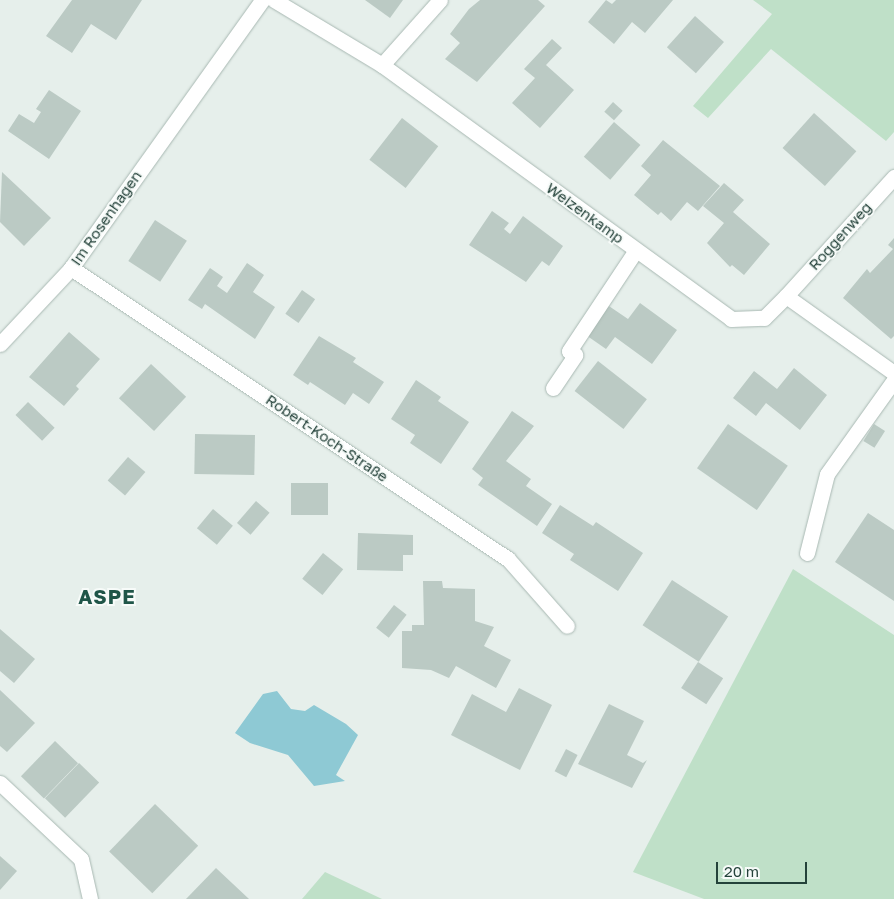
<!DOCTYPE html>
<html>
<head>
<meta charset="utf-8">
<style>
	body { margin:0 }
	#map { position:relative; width:894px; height:899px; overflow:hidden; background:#e6efeb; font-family:"Golos Text",sans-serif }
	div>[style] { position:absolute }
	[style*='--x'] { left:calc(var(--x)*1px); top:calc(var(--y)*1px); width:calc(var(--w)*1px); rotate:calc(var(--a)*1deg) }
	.green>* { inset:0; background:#bfe0c8 }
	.water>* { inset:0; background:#8ec9d4 }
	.building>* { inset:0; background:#bbcac4; transform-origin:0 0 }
	.roads { filter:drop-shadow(0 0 1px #a8b8b2) drop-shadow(0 0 1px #a8b8b2) }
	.lane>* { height:15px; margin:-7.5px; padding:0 7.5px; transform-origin:7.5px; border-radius:7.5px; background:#fff }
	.street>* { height:15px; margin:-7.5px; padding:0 7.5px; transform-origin:7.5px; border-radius:7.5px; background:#fff }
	span { translate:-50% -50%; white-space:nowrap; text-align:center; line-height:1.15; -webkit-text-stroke:4px #f7fbf9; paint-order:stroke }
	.street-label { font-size:15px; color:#24423a }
	.district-label { font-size:20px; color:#1f5548; font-weight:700; letter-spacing:1px }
	.scale { position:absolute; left:716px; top:862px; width:91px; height:22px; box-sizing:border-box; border:2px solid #24423a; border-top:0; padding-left:6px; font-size:15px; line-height:18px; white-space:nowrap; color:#24423a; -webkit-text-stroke:4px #f7fbf9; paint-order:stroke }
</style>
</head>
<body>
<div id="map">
	<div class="green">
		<i style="clip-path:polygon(753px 0,894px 0,894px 132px,886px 141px,771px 49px,708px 118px,693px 106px,772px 14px)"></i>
		<i style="clip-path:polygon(793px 569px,894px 635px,894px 899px,704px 899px,633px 872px)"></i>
		<i style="clip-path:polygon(325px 872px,382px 899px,302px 899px)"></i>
	</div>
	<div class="water">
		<i style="clip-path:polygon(277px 691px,291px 709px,305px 711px,314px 705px,346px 724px,358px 735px,336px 775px,345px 781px,314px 786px,288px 755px,250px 743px,235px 733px,263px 694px)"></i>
	</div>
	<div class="building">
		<i style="clip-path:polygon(72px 0,142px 0,116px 40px,91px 24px,72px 53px,46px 36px)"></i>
		<i style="clip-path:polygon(365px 0,403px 0,390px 18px)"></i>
		<i style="clip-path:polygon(480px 0,538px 0,545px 6px,477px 82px,445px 59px,460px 43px,450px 34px,469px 9px)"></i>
		<i style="clip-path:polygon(606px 0,612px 4px,616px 0,673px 0,645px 33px,632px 22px,614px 44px,588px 22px)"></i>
		<i style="left:695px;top:16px;width:39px;height:42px;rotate:42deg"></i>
		<i style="clip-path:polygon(552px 39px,562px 48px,546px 65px,574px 90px,540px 128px,512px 103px,535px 78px,524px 69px)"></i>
		<i style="clip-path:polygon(49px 90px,81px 111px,49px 159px,8px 131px,19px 114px,34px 123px,41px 112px,36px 109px)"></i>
		<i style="left:613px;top:102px;width:13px;height:13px;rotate:42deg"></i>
		<i style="left:814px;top:113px;width:57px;height:47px;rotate:42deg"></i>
		<i style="left:402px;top:118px;width:46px;height:53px;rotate:38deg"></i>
		<i style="left:614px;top:122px;width:35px;height:46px;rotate:41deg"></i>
		<i style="clip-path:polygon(663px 140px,720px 186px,698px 211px,687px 202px,671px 221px,661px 212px,658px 215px,634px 195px,651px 175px,641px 166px)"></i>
		<i style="clip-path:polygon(2px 172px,51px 218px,24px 246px,0 222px)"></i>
		<i style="clip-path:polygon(724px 183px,744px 200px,733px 212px,770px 244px,744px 275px,732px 265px,730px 267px,707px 243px,724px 223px,703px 206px)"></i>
		<i style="clip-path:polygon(492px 211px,509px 223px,504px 229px,510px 234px,523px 216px,563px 246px,549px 266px,542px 261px,526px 282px,469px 245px)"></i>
		<i style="left:155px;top:220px;width:38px;height:49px;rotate:33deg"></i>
		<i style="clip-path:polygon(894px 238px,894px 336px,891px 339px,843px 298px,867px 269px,870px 273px,893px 249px,888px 245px)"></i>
		<i style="clip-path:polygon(247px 263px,264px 275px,253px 292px,275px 307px,255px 339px,205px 304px,202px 309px,188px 300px,210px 268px,223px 277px,217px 286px,227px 293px)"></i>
		<i style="left:302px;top:290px;width:16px;height:29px;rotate:35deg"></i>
		<i style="clip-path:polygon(603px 302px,628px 319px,640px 303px,677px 330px,652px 364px,615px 337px,606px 349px,583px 333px)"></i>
		<i style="clip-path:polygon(69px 332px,100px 359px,76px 386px,79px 389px,64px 406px,29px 377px)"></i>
		<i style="clip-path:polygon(319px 336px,356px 358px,353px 362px,384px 382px,369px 404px,353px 393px,345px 405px,310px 382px,308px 385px,293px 375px)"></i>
		<i style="left:598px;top:361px;width:62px;height:38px;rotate:38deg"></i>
		<i style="left:151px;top:364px;width:48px;height:47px;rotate:43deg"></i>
		<i style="clip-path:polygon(794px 368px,827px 395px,800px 430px,766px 403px,756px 416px,733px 398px,754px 371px,777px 389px)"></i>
		<i style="clip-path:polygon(416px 380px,441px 397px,438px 401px,469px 422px,441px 464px,410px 443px,415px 435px,391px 419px)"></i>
		<i style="left:28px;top:402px;width:37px;height:18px;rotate:44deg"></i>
		<i style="clip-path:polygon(512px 411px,534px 426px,506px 461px,531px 479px,526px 486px,552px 504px,537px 526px,478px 485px,483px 478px,472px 469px)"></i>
		<i style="left:728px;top:424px;width:73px;height:54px;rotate:35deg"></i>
		<i style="left:874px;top:424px;width:13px;height:20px;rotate:32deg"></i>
		<i style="left:195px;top:434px;width:60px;height:40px;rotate:1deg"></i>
		<i style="left:128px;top:457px;width:23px;height:31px;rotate:41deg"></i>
		<i style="left:291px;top:483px;width:37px;height:32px"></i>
		<i style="left:256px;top:501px;width:18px;height:29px;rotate:41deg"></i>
		<i style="clip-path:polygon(560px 505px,593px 526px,596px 522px,643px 553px,618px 591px,570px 560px,574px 554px,542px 533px)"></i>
		<i style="left:213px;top:509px;width:26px;height:25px;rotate:40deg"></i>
		<i style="clip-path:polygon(868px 513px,894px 530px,894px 601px,835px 562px)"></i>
		<i style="clip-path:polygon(358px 533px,413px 535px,413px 555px,403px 555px,403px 571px,357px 570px)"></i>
		<i style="left:323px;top:553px;width:26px;height:33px;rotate:39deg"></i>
		<i style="left:672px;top:580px;width:67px;height:54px;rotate:33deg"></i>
		<i style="clip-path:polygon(423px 581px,442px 581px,443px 588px,475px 589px,475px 621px,494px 627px,484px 646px,511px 660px,496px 688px,456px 666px,449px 678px,431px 670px,402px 668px,402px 631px,412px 631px,412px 625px,424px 625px)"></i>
		<i style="left:394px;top:605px;width:16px;height:29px;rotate:38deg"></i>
		<i style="clip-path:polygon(0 629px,35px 659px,14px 683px,0 671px)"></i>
		<i style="left:698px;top:662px;width:30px;height:31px;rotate:33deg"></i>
		<i style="clip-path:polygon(519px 688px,552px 705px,520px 770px,451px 735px,472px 694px,506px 712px)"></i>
		<i style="clip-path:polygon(0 690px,35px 723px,7px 752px,0 746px)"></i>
		<i style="clip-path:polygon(609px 704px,644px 721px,627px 755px,643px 763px,647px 760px,632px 788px,578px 764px)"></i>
		<i style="left:55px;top:741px;width:32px;height:49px;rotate:44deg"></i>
		<i style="left:566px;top:749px;width:13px;height:25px;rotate:27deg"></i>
		<i style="left:79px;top:763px;width:28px;height:49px;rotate:44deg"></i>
		<i style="left:155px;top:804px;width:60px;height:66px;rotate:44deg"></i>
		<i style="clip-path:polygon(0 856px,17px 871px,0 890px)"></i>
		<i style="clip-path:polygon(216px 868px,249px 899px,186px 899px)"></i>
	</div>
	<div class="roads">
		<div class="lane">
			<i style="--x:553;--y:388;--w:40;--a:-56"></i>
			<i style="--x:575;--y:355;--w:7;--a:-146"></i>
			<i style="--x:569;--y:351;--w:121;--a:-56.4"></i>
		</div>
		<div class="street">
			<i style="--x:274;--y:0;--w:126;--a:31"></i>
			<i style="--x:382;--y:65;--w:432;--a:36"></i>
			<i style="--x:731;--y:319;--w:33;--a:-2"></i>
			<i style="--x:764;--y:318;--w:31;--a:-45"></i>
			<i style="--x:786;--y:296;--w:133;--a:35.5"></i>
			<i style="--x:382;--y:65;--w:87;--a:-48.3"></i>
			<i style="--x:71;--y:268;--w:525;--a:33.66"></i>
			<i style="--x:508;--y:559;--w:89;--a:48.6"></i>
			<i style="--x:786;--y:296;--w:161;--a:-47.8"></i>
			<i style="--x:0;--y:344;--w:104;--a:-46.9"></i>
			<i style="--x:71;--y:268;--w:329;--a:-54.5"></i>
			<i style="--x:807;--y:553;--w:81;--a:-75.8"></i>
			<i style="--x:827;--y:474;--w:115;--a:-54.5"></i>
			<i style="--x:0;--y:783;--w:111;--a:43.2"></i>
			<i style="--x:81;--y:859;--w:41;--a:77.3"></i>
		</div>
	</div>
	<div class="street-label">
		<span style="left:585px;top:213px;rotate:36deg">Weizenkamp</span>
		<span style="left:106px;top:218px;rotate:-55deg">Im Rosenhagen</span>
		<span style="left:840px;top:236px;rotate:-48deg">Roggenweg</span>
		<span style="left:327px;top:438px;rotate:34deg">Robert-Koch-Straße</span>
	</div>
	<div class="district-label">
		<span style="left:107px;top:596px">ASPE</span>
	</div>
	<div class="scale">20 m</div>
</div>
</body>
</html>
